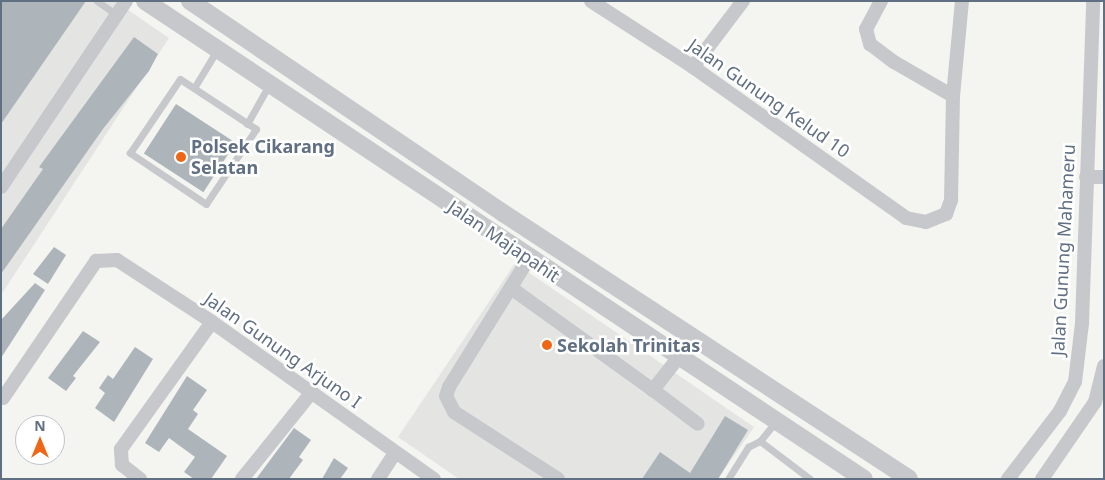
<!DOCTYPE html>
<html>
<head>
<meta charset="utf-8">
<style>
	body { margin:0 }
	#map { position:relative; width:1105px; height:480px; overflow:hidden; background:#f4f4f0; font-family:"Noto Sans",sans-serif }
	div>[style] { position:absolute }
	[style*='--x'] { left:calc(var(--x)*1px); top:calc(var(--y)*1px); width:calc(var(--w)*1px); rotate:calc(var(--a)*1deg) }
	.built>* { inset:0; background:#e4e5e3 }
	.building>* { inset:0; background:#aeb5ba; transform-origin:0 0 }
	.service>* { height:7px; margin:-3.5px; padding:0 3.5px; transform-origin:3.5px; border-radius:3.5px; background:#c6c8cc }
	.minor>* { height:14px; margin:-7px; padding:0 7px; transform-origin:7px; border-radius:7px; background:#c6c8cc }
	.tertiary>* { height:18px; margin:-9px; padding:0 9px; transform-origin:9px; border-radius:9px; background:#c6c8cc }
	.dots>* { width:14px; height:14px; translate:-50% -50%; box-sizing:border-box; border:2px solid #fff; border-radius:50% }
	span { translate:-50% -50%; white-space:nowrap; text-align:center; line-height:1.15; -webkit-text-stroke:5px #fff; paint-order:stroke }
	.street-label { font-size:18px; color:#616f83 }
	.poi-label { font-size:18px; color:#616f83; font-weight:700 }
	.left { translate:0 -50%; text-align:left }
	.frame { position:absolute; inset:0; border:2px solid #616f83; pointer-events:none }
	.north { position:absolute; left:15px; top:415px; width:50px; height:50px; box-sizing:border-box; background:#fff; border:1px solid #c0c5cd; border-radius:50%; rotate:0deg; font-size:14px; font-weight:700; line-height:20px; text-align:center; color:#616f83 }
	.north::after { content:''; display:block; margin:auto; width:18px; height:22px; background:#ef6615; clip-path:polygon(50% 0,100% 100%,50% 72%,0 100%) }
</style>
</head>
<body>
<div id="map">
	<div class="built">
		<i style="clip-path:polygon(1px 1px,115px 1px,169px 38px,1px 295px)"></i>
		<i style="clip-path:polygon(515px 263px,754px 427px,718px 479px,459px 479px,398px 437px)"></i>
	</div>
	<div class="building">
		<i style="clip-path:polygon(1px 1px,86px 1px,1px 124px)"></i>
		<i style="clip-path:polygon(134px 37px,158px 54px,149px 71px,103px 129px,1px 274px,1px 229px,43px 169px,39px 167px)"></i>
		<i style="left:176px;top:104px;width:71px;height:59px;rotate:33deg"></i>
		<i style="clip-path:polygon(54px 247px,66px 255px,48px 284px,33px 274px)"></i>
		<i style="clip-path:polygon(35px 283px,45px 290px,1px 358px,1px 320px)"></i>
		<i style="clip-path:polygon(83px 331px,100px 342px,73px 376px,76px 378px,66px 391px,48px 378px)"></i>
		<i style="clip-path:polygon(135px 347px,153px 359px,114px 422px,95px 408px,105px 393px,99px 388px,108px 375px,113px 379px)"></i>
		<i style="clip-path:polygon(187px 376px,207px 390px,193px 410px,198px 414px,188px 429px,227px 456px,211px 479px,194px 479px,184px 472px,195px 457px,169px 438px,159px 452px,145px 443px)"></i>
		<i style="clip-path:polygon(725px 416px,748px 430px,718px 479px,642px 479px,660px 452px,690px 473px)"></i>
		<i style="clip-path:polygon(294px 428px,311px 440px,299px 457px,303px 460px,294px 472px,289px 479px,256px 479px)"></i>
		<i style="clip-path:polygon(334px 458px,348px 468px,340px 479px,322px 479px)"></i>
	</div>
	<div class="service">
		<i style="--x:97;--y:1;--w:24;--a:35"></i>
		<i style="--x:180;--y:79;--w:91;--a:33.3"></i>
		<i style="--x:256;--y:129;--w:90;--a:123.7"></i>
		<i style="--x:206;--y:204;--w:92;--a:-146.1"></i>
		<i style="--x:130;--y:153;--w:89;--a:-56"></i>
		<i style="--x:194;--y:88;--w:44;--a:-58.8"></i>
		<i style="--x:247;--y:124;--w:45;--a:-60.6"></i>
		<i style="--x:760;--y:441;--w:63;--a:37.2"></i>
		<i style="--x:728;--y:479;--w:38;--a:-58"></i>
		<i style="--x:748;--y:447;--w:13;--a:-27"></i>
		<i style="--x:760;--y:441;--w:26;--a:-51"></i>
	</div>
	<div class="minor">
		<i style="--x:591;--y:1;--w:121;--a:32.9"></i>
		<i style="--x:693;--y:67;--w:261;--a:35.3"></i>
		<i style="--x:906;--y:218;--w:20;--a:11"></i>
		<i style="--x:926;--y:222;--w:22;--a:-22"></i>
		<i style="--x:946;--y:214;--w:15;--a:-70"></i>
		<i style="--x:951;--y:200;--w:104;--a:-88.9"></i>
		<i style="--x:953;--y:96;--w:95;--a:-84.6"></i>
		<i style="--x:881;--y:1;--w:32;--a:118"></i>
		<i style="--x:866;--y:29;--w:16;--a:75"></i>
		<i style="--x:870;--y:44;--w:30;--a:37"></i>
		<i style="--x:894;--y:62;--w:68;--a:30"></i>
		<i style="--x:693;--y:67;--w:83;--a:-52.9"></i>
		<i style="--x:1086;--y:177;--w:18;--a:0"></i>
		<i style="--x:1;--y:187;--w:224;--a:-56.1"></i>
		<i style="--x:529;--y:258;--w:152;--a:121.8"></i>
		<i style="--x:449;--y:387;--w:9;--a:108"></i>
		<i style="--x:446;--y:396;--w:18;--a:63"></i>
		<i style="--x:454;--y:412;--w:124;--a:32.8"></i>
		<i style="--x:511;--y:288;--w:175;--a:35.7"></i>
		<i style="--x:678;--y:358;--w:41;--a:128"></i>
		<i style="--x:653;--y:390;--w:56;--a:37.1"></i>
		<i style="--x:3;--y:398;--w:166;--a:-55.8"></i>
		<i style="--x:96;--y:261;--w:21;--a:-3"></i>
		<i style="--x:117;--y:260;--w:113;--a:33.1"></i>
		<i style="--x:212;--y:322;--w:272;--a:35.3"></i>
		<i style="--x:140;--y:479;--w:23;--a:-142"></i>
		<i style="--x:122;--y:465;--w:16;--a:-94"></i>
		<i style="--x:121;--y:449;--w:156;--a:-54.4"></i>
		<i style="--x:242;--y:479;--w:112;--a:-51.2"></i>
		<i style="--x:378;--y:479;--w:31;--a:-57"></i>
		<i style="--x:1008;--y:479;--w:86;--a:-52.6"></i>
		<i style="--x:1060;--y:411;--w:33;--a:-63"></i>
		<i style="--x:1075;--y:382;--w:59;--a:-83.2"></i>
		<i style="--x:1082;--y:323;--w:322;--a:-88"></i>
		<i style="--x:1042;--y:479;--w:93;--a:-55.5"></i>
		<i style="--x:1095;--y:402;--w:37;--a:-76"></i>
	</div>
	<div class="tertiary">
		<i style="--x:145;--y:1;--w:863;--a:33.62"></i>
		<i style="--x:190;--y:1;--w:378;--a:34.1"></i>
		<i style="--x:503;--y:213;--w:485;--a:33.2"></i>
	</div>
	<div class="dots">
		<i style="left:181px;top:157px;background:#ef6615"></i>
		<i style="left:547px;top:345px;background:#ef6615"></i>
	</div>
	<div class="street-label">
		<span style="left:769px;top:98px;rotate:35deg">Jalan Gunung Kelud 10</span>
		<span style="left:504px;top:241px;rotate:34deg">Jalan Majapahit</span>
		<span style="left:1063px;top:250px;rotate:-87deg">Jalan Gunung Mahameru</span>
		<span style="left:283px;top:350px;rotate:35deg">Jalan Gunung Arjuno I</span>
	</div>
	<div class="poi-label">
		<span class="left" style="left:191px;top:157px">Polsek Cikarang<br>Selatan</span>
		<span class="left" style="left:557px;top:345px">Sekolah Trinitas</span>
	</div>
	<div class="frame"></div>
	<div class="north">N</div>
</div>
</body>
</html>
